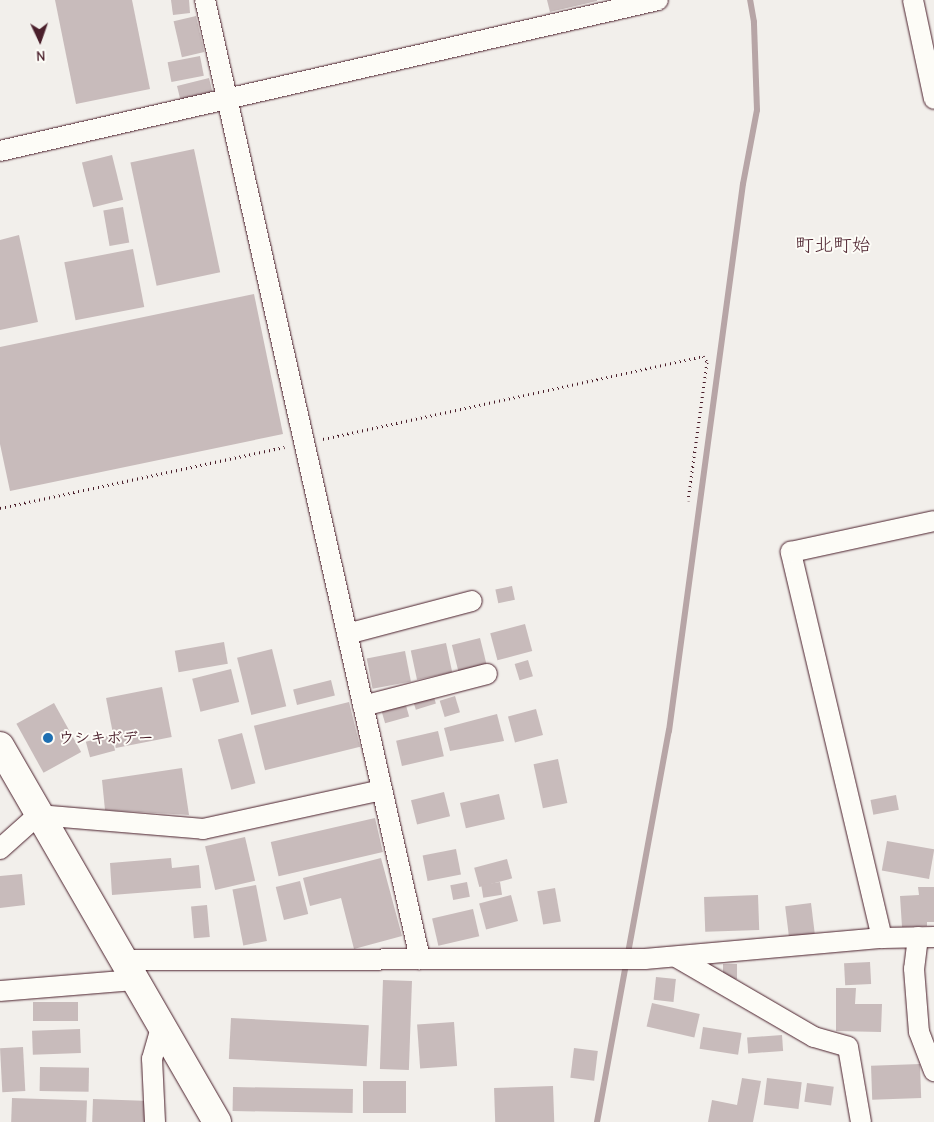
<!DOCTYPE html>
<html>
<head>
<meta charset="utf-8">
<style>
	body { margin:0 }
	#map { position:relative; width:934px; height:1122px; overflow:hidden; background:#f2efeb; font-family:"Comic Neue","Klee One",sans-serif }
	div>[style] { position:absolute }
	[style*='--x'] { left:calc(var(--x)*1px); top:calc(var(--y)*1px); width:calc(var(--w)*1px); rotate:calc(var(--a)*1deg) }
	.stream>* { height:6px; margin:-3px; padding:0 3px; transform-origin:3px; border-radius:3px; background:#b7a5a6 }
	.building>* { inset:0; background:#c8bbbb; transform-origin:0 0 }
	.path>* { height:3px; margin-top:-1.5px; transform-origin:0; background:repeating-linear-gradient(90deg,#4a1f2b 0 1px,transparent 0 5px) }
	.roads { filter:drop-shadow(0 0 1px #4a1f2b) drop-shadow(0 0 1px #4a1f2b) }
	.street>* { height:20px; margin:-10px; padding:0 10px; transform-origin:10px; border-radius:10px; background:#fdfcf7 }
	.secondary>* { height:28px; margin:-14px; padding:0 14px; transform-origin:14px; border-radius:14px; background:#fdfcf7 }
	.dots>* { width:14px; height:14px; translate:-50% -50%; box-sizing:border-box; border:2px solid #fdfcf7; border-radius:50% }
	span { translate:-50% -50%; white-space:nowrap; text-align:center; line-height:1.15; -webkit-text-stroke:4px #fdfcf7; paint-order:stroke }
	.poi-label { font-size:16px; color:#4a1f2b; font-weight:700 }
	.left { translate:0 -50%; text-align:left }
	.quarter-label { font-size:19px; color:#4a1f2b }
	.north { position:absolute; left:15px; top:15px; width:50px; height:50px; -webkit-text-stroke:4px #fdfcf7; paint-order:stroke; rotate:177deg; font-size:14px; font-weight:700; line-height:20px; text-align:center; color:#4a1f2b }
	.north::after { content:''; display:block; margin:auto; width:18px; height:22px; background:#4a1f2b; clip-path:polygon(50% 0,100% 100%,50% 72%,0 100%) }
</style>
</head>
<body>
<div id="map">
	<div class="stream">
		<i style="--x:597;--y:1122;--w:398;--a:-79.6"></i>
		<i style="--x:669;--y:731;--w:552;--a:-82.3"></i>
		<i style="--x:743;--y:184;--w:75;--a:-79.3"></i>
		<i style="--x:757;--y:110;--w:88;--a:-92"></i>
		<i style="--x:754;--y:22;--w:22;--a:-100"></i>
	</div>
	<div class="building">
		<i style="clip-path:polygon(55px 0,132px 0,150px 89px,76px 104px)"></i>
		<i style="clip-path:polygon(171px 0,189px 0,190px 13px,173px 15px)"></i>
		<i style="clip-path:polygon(547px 0,597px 0,597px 1px,550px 12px)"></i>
		<i style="left:196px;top:16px;width:37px;height:23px;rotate:77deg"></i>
		<i style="left:200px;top:56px;width:20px;height:33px;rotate:79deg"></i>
		<i style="left:209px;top:78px;width:16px;height:33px;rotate:76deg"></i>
		<i style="left:194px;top:149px;width:126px;height:65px;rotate:78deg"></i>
		<i style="left:112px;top:155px;width:46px;height:31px;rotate:76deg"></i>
		<i style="left:123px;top:207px;width:36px;height:20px;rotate:80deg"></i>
		<i style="clip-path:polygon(19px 235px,38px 322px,0 330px,0 240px)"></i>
		<i style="left:133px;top:249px;width:59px;height:70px;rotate:79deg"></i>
		<i style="clip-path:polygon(254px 294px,283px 434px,10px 491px,0 444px,0 347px)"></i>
		<i style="left:512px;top:586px;width:14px;height:17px;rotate:78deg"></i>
		<i style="left:525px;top:624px;width:28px;height:36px;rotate:75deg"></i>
		<i style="left:480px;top:638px;width:29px;height:29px;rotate:76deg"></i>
		<i style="left:224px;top:642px;width:22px;height:50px;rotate:80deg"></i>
		<i style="left:446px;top:643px;width:30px;height:36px;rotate:78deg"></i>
		<i style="left:272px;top:649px;width:59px;height:36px;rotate:76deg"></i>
		<i style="left:405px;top:651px;width:31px;height:39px;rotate:79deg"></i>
		<i style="left:528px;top:660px;width:17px;height:14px;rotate:73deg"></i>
		<i style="left:231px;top:669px;width:34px;height:40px;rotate:76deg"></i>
		<i style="left:331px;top:680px;width:16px;height:39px;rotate:76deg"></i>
		<i style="left:162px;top:687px;width:51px;height:57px;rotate:79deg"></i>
		<i style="left:433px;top:694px;width:10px;height:21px;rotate:73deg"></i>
		<i style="left:455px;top:696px;width:17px;height:16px;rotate:73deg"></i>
		<i style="left:349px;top:702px;width:46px;height:98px;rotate:76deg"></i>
		<i style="left:405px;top:702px;width:15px;height:25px;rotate:74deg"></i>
		<i style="left:54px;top:703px;width:56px;height:43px;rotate:61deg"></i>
		<i style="left:536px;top:709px;width:27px;height:29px;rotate:75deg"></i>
		<i style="clip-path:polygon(497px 714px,504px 741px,450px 751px,444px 728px)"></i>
		<i style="left:438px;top:731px;width:26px;height:43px;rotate:77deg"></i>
		<i style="left:242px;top:733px;width:52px;height:25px;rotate:75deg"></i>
		<i style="left:111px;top:735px;width:16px;height:26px;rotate:75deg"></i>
		<i style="left:558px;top:759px;width:45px;height:25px;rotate:78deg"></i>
		<i style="clip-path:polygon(182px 768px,189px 815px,105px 810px,102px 780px)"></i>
		<i style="left:444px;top:792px;width:25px;height:34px;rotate:76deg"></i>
		<i style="left:499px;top:794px;width:26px;height:40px;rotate:77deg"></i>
		<i style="left:896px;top:795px;width:15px;height:26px;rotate:79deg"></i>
		<i style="left:375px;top:818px;width:35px;height:107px;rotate:77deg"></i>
		<i style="left:245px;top:837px;width:45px;height:41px;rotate:77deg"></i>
		<i style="left:887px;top:841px;width:48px;height:30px;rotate:10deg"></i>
		<i style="left:456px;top:849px;width:26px;height:34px;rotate:79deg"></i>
		<i style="clip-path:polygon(171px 858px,172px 868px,199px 865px,201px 888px,112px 895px,110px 863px)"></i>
		<i style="clip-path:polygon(381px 858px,402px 936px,354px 949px,341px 898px,310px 906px,303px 878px)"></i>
		<i style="left:507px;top:859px;width:20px;height:34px;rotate:75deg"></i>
		<i style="clip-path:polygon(22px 874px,25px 905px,0 908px,0 876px)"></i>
		<i style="left:300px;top:881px;width:34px;height:25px;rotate:76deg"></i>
		<i style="left:467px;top:882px;width:15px;height:17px;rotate:79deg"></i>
		<i style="left:500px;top:882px;width:13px;height:19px;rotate:81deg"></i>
		<i style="left:256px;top:885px;width:57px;height:24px;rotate:79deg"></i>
		<i style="clip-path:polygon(918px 887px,934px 887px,934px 922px,927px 922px,927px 926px,902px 927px,900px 896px,919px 895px)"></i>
		<i style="left:555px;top:888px;width:34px;height:18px;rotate:80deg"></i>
		<i style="left:511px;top:895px;width:27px;height:33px;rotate:75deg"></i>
		<i style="left:758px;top:895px;width:35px;height:54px;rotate:88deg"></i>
		<i style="left:811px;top:903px;width:31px;height:26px;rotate:83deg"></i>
		<i style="left:207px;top:905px;width:32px;height:16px;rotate:85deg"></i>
		<i style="left:473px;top:909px;width:28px;height:42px;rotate:77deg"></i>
		<i style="left:870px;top:962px;width:22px;height:26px;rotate:87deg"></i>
		<i style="left:723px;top:964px;width:14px;height:15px"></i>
		<i style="left:656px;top:977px;width:20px;height:23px;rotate:6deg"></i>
		<i style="left:383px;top:980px;width:29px;height:89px;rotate:2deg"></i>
		<i style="clip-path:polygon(836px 988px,856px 988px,855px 1004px,882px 1004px,881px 1032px,836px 1031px)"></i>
		<i style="left:78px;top:1002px;width:19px;height:45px;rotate:90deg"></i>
		<i style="left:652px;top:1003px;width:49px;height:24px;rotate:13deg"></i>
		<i style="left:231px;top:1018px;width:138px;height:41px;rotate:3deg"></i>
		<i style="left:454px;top:1022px;width:44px;height:37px;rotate:86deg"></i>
		<i style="left:703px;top:1027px;width:39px;height:22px;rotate:9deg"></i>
		<i style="left:80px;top:1029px;width:24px;height:48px;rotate:88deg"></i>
		<i style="left:782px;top:1035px;width:16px;height:35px;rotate:86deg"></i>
		<i style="left:23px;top:1047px;width:44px;height:23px;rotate:87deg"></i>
		<i style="left:574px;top:1048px;width:24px;height:30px;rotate:7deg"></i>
		<i style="left:920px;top:1064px;width:34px;height:49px;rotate:88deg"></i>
		<i style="left:40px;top:1067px;width:49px;height:24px;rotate:1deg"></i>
		<i style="clip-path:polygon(742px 1078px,761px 1081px,753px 1122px,708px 1122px,712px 1100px,737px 1105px)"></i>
		<i style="left:767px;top:1078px;width:35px;height:27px;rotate:7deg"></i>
		<i style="left:363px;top:1081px;width:43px;height:32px"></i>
		<i style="left:807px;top:1083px;width:27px;height:19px;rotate:8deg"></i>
		<i style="left:553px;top:1086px;width:36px;height:59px;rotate:88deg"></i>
		<i style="left:233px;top:1087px;width:120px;height:24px;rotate:1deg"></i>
		<i style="left:12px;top:1098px;width:75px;height:24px;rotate:2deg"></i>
		<i style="left:93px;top:1099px;width:57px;height:23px;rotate:2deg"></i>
	</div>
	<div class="path">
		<i style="--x:323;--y:439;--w:389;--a:-12.3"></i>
		<i style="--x:703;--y:356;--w:7;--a:56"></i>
		<i style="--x:707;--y:362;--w:140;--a:97.8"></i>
		<i style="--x:0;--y:508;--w:291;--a:-12.1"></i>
	</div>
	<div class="roads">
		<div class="street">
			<i style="--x:205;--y:0;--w:983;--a:77.36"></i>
			<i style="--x:913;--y:0;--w:101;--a:78"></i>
			<i style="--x:0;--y:151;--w:675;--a:-12.92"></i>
			<i style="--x:347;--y:634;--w:129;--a:-14.8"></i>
			<i style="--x:363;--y:706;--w:128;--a:-14.5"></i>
			<i style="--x:0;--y:849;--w:51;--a:-41.8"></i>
			<i style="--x:38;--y:815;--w:166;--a:4.8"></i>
			<i style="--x:203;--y:829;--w:183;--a:-12.3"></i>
			<i style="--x:918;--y:937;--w:32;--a:97"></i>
			<i style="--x:914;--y:969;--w:63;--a:85.5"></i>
			<i style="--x:919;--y:1032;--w:42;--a:69"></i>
			<i style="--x:882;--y:938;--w:397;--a:-103.3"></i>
			<i style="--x:791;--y:552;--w:146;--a:-12.2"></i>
			<i style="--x:678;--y:958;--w:157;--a:30.2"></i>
			<i style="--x:814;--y:1037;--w:35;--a:16"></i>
			<i style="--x:848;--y:1047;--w:76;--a:80.2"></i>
			<i style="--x:123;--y:960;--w:522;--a:-0.11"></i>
			<i style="--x:645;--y:959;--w:238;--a:-5.1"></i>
			<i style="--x:882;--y:938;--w:52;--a:-1.1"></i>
			<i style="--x:0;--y:991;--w:134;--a:-4.7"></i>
			<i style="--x:155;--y:1122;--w:63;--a:-92.7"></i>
			<i style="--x:152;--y:1059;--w:33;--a:-74"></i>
		</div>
		<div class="secondary">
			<i style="--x:0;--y:746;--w:434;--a:60"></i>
		</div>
	</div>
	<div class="dots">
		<i style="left:48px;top:738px;background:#1f6fb2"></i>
	</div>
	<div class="poi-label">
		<span class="left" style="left:58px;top:738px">ウシキボデー</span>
	</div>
	<div class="quarter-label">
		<span style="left:833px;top:246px">町北町始</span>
	</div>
	<div class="north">N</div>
</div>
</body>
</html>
